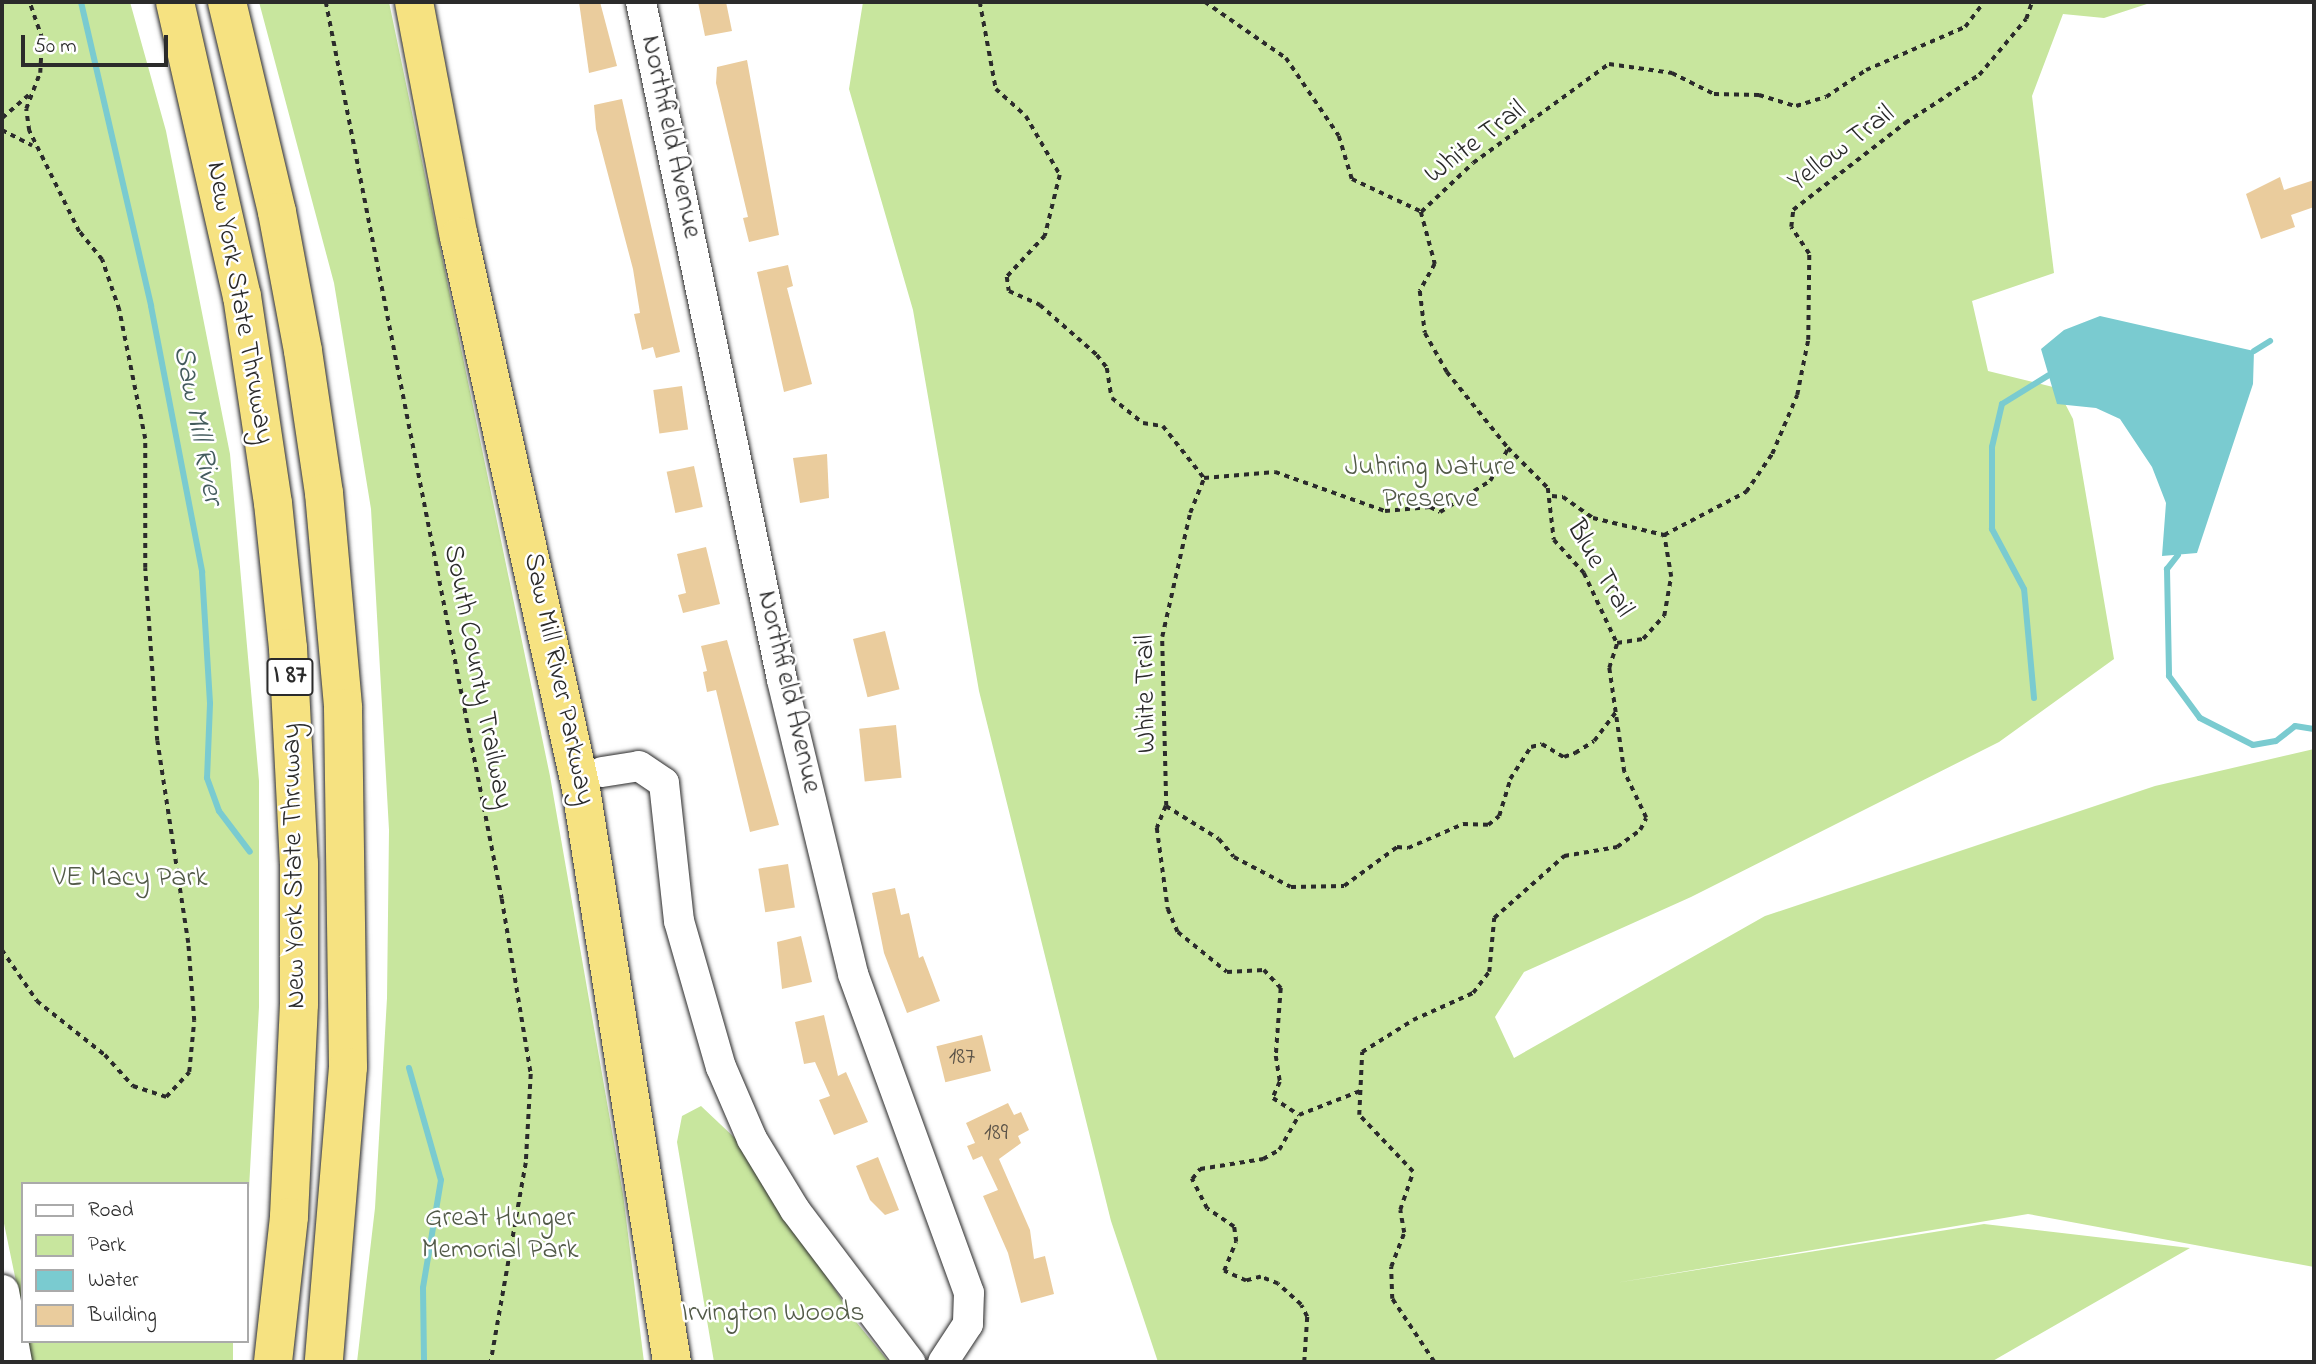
<!DOCTYPE html>
<html>
<head>
<meta charset="utf-8">
<style>
	body { margin:0 }
	#map { position:relative; width:2316px; height:1364px; overflow:hidden; background:#fff; font-family:"Indie Flower",sans-serif }
	div>[style] { position:absolute }
	[style*='--x'] { left:calc(var(--x)*1px); top:calc(var(--y)*1px); width:calc(var(--w)*1px); rotate:calc(var(--a)*1deg) }
	.green>* { inset:0; background:#c8e69e; transform-origin:0 0 }
	.water>* { inset:0; background:#7acbd0 }
	.stream>* { height:6px; margin:-3px; padding:0 3px; transform-origin:3px; border-radius:3px; background:#7acbd0 }
	.building>* { inset:0; background:#eacc9d; transform-origin:0 0 }
	.path>* { height:3.5px; margin-top:-1.75px; transform-origin:0; background:repeating-linear-gradient(90deg,#2b2b2b 0 5px,transparent 0 10px) }
	.roads { filter:drop-shadow(0 0 2px #2b2b2b) drop-shadow(0 0 2px #2b2b2b) }
	.tertiary>* { height:30px; margin:-15px; padding:0 15px; transform-origin:15px; border-radius:15px; background:#fff }
	.secondary>* { height:33px; margin:-16.5px; padding:0 16.5px; transform-origin:16.5px; border-radius:16.5px; background:#fff }
	.trunk>* { height:38px; margin:-19px; padding:0 19px; transform-origin:19px; border-radius:19px; background:#f6e281 }
	.motorway>* { height:38px; margin:-19px; padding:0 19px; transform-origin:19px; border-radius:19px; background:#f6e281 }
	span { translate:-50% -50%; white-space:nowrap; text-align:center; line-height:1.15; -webkit-text-stroke:5px #fff; paint-order:stroke }
	.number-label { font-size:24px; color:#5b5348 }
	.number-label span { -webkit-text-stroke-width:0 }
	.shield-label span { padding:2px 5px; background:#fff; border:2px solid; border-radius:5px; -webkit-text-stroke-width:0 }
	.shield-label { font-size:26px; color:#2b2b2b; font-weight:700 }
	.street-label { font-size:28px; color:#2b2b2b }
	.park-label { font-size:28px; color:#525a48 }
	.water-label { font-size:30px; color:#435b5d; font-style:italic }
	.frame { position:absolute; inset:0; border:4px solid #2b2b2b; pointer-events:none }
	.legend { position:absolute; left:21px; top:1182px; width:228px; height:161px; box-sizing:border-box; background:#fff; border:2px solid #aaa; margin:0; padding:9px 12px; list-style:none; font-size:21px; color:#2b2b2b }
	.legend li { display:flex; align-items:center; gap:14px; height:35px }
	.legend b { width:35px; border:2px solid #aaa }
	.scale { position:absolute; left:21px; top:35px; width:147px; height:32px; box-sizing:border-box; border:4px solid #2b2b2b; border-top:0; padding-left:9px; font-size:21px; line-height:24px; white-space:nowrap; color:#2b2b2b; -webkit-text-stroke:5px #fff; paint-order:stroke }
</style>
</head>
<body>
<div id="map">
	<div class="green">
		<i style="clip-path:polygon(2px 2px,130px 2px,166px 131px,230px 454px,259px 781px,259px 1007px,247px 1225px,247px 1184px,23px 1184px,23px 1315px,2px 1214px)"></i>
		<i style="clip-path:polygon(259px 2px,389px 2px,550px 776px,623px 1194px,644px 1362px,357px 1362px,375px 1208px,387px 998px,389px 830px,371px 509px,334px 283px)"></i>
		<i style="clip-path:polygon(863px 2px,2153px 2px,2104px 18px,2063px 14px,2032px 96px,2054px 273px,1972px 301px,1988px 371px,2057px 388px,2073px 419px,2114px 659px,1999px 742px,1691px 897px,1524px 972px,1495px 1017px,1514px 1058px,1765px 916px,2155px 786px,2314px 749px,2314px 1267px,2028px 1214px,1615px 1283px,1984px 1224px,2190px 1248px,1991px 1362px,1158px 1362px,1111px 1221px,979px 691px,913px 310px,849px 89px)"></i>
		<i style="clip-path:polygon(701px 1106px,737px 1140px,857px 1323px,889px 1362px,714px 1362px,677px 1142px,682px 1116px)"></i>
		<i style="left:28px;top:1341px;width:205px;height:21px"></i>
	</div>
	<div class="water">
		<i style="clip-path:polygon(2100px 316px,2254px 351px,2253px 384px,2197px 553px,2162px 556px,2166px 503px,2152px 467px,2120px 419px,2096px 408px,2057px 404px,2041px 349px,2064px 330px)"></i>
	</div>
	<div class="stream">
		<i style="--x:81;--y:2;--w:312;--a:77"></i>
		<i style="--x:151;--y:306;--w:271;--a:79.1"></i>
		<i style="--x:202;--y:572;--w:132;--a:86.5"></i>
		<i style="--x:210;--y:704;--w:74;--a:92.3"></i>
		<i style="--x:207;--y:778;--w:35;--a:70"></i>
		<i style="--x:219;--y:811;--w:51;--a:52.9"></i>
		<i style="--x:2254;--y:351;--w:19;--a:-32"></i>
		<i style="--x:2178;--y:555;--w:18;--a:128"></i>
		<i style="--x:2167;--y:569;--w:107;--a:88.9"></i>
		<i style="--x:2169;--y:676;--w:52;--a:53.6"></i>
		<i style="--x:2200;--y:718;--w:59;--a:27"></i>
		<i style="--x:2253;--y:745;--w:23;--a:-10"></i>
		<i style="--x:2276;--y:741;--w:24;--a:-38"></i>
		<i style="--x:2295;--y:726;--w:19;--a:9"></i>
		<i style="--x:2034;--y:698;--w:109;--a:-95.2"></i>
		<i style="--x:2024;--y:589;--w:68;--a:-118.1"></i>
		<i style="--x:1992;--y:529;--w:82;--a:-90"></i>
		<i style="--x:1992;--y:447;--w:44;--a:-76.9"></i>
		<i style="--x:2002;--y:404;--w:55;--a:-31.7"></i>
		<i style="--x:409;--y:1068;--w:116;--a:74.1"></i>
		<i style="--x:441;--y:1180;--w:109;--a:99.5"></i>
		<i style="--x:423;--y:1288;--w:74;--a:89.2"></i>
	</div>
	<div class="building">
		<i style="clip-path:polygon(579px 2px,600px 2px,617px 66px,589px 73px)"></i>
		<i style="clip-path:polygon(698px 2px,726px 2px,732px 31px,705px 36px)"></i>
		<i style="clip-path:polygon(747px 60px,779px 235px,749px 242px,743px 218px,748px 217px,716px 83px,717px 67px)"></i>
		<i style="clip-path:polygon(622px 99px,680px 352px,656px 358px,653px 347px,642px 350px,634px 314px,640px 313px,633px 269px,596px 129px,594px 105px)"></i>
		<i style="clip-path:polygon(2280px 177px,2284px 190px,2314px 180px,2314px 207px,2291px 215px,2295px 227px,2261px 239px,2246px 194px)"></i>
		<i style="clip-path:polygon(788px 265px,793px 286px,787px 288px,812px 384px,784px 392px,757px 272px)"></i>
		<i style="left:682px;top:386px;width:44px;height:29px;rotate:82deg"></i>
		<i style="clip-path:polygon(827px 454px,829px 498px,800px 503px,793px 458px)"></i>
		<i style="left:694px;top:466px;width:42px;height:28px;rotate:78deg"></i>
		<i style="clip-path:polygon(706px 547px,720px 604px,683px 613px,678px 595px,686px 593px,677px 554px)"></i>
		<i style="left:885px;top:631px;width:60px;height:33px;rotate:76deg"></i>
		<i style="clip-path:polygon(727px 640px,779px 825px,750px 832px,716px 690px,707px 692px,703px 672px,707px 671px,701px 646px)"></i>
		<i style="left:896px;top:725px;width:53px;height:37px;rotate:84deg"></i>
		<i style="left:788px;top:864px;width:44px;height:30px;rotate:81deg"></i>
		<i style="clip-path:polygon(895px 888px,901px 915px,909px 913px,919px 958px,923px 956px,940px 1001px,907px 1013px,884px 953px,872px 893px)"></i>
		<i style="clip-path:polygon(801px 936px,812px 982px,782px 989px,777px 942px)"></i>
		<i style="clip-path:polygon(824px 1015px,838px 1076px,846px 1072px,868px 1122px,834px 1135px,819px 1100px,830px 1096px,815px 1062px,804px 1064px,795px 1022px)"></i>
		<i style="left:982px;top:1035px;width:37px;height:47px;rotate:76deg"></i>
		<i style="clip-path:polygon(1008px 1103px,1014px 1115px,1021px 1112px,1029px 1130px,1018px 1136px,1021px 1143px,999px 1159px,1030px 1230px,1034px 1259px,1045px 1256px,1054px 1294px,1021px 1303px,1008px 1253px,983px 1196px,998px 1190px,982px 1156px,973px 1160px,967px 1146px,975px 1143px,966px 1123px)"></i>
		<i style="clip-path:polygon(878px 1157px,899px 1210px,885px 1215px,870px 1200px,856px 1166px)"></i>
	</div>
	<div class="path">
		<i style="--x:326;--y:2;--w:914;--a:78.9"></i>
		<i style="--x:502;--y:899;--w:177;--a:80.6"></i>
		<i style="--x:531;--y:1074;--w:89;--a:93.2"></i>
		<i style="--x:526;--y:1163;--w:202;--a:100"></i>
		<i style="--x:980;--y:2;--w:88;--a:79.6"></i>
		<i style="--x:996;--y:89;--w:40;--a:42"></i>
		<i style="--x:1026;--y:116;--w:68;--a:60"></i>
		<i style="--x:1060;--y:175;--w:63;--a:103.8"></i>
		<i style="--x:1045;--y:236;--w:56;--a:132.8"></i>
		<i style="--x:1007;--y:277;--w:14;--a:82"></i>
		<i style="--x:1009;--y:291;--w:34;--a:24"></i>
		<i style="--x:1040;--y:305;--w:76;--a:41.3"></i>
		<i style="--x:1097;--y:355;--w:16;--a:52"></i>
		<i style="--x:1107;--y:368;--w:30;--a:81"></i>
		<i style="--x:1112;--y:398;--w:40;--a:39"></i>
		<i style="--x:1143;--y:423;--w:20;--a:9"></i>
		<i style="--x:1163;--y:426;--w:66;--a:51.7"></i>
		<i style="--x:1205;--y:2;--w:98;--a:34.7"></i>
		<i style="--x:1286;--y:58;--w:94;--a:55.8"></i>
		<i style="--x:1339;--y:136;--w:45;--a:73.2"></i>
		<i style="--x:1352;--y:179;--w:75;--a:25.2"></i>
		<i style="--x:2;--y:118;--w:35;--a:-41"></i>
		<i style="--x:2;--y:130;--w:34;--a:27"></i>
		<i style="--x:1421;--y:212;--w:71;--a:-43.3"></i>
		<i style="--x:1473;--y:163;--w:168;--a:-36.1"></i>
		<i style="--x:1609;--y:64;--w:64;--a:8.1"></i>
		<i style="--x:1672;--y:73;--w:47;--a:26.6"></i>
		<i style="--x:1714;--y:94;--w:45;--a:1.3"></i>
		<i style="--x:1759;--y:95;--w:39;--a:17"></i>
		<i style="--x:1796;--y:106;--w:31;--a:-17"></i>
		<i style="--x:1826;--y:97;--w:48;--a:-34"></i>
		<i style="--x:1866;--y:70;--w:108;--a:-23.5"></i>
		<i style="--x:1965;--y:27;--w:31;--a:-53"></i>
		<i style="--x:1421;--y:212;--w:54;--a:74.9"></i>
		<i style="--x:1435;--y:264;--w:31;--a:119"></i>
		<i style="--x:1420;--y:291;--w:42;--a:83.2"></i>
		<i style="--x:1425;--y:333;--w:45;--a:60.6"></i>
		<i style="--x:1447;--y:372;--w:97;--a:51.2"></i>
		<i style="--x:1508;--y:448;--w:57;--a:45"></i>
		<i style="--x:1548;--y:488;--w:52;--a:83.4"></i>
		<i style="--x:1554;--y:540;--w:45;--a:47.7"></i>
		<i style="--x:1584;--y:573;--w:77;--a:64.8"></i>
		<i style="--x:1552;--y:496;--w:11;--a:5"></i>
		<i style="--x:1563;--y:497;--w:37;--a:35"></i>
		<i style="--x:1593;--y:518;--w:73;--a:13.5"></i>
		<i style="--x:1664;--y:535;--w:93;--a:-27.7"></i>
		<i style="--x:1746;--y:492;--w:46;--a:-55.6"></i>
		<i style="--x:1772;--y:454;--w:64;--a:-67"></i>
		<i style="--x:1797;--y:395;--w:56;--a:-78.7"></i>
		<i style="--x:1808;--y:340;--w:86;--a:-89.3"></i>
		<i style="--x:1809;--y:254;--w:32;--a:-124"></i>
		<i style="--x:1791;--y:227;--w:17;--a:-83"></i>
		<i style="--x:1793;--y:210;--w:142;--a:-37.8"></i>
		<i style="--x:1905;--y:123;--w:88;--a:-33"></i>
		<i style="--x:1979;--y:75;--w:73;--a:-50"></i>
		<i style="--x:2026;--y:19;--w:18;--a:-71"></i>
		<i style="--x:1617;--y:643;--w:26;--a:-9"></i>
		<i style="--x:1643;--y:639;--w:31;--a:-48"></i>
		<i style="--x:1664;--y:616;--w:40;--a:-80"></i>
		<i style="--x:1671;--y:577;--w:43;--a:-99.5"></i>
		<i style="--x:1166;--y:806;--w:169;--a:-91.4"></i>
		<i style="--x:1162;--y:637;--w:127;--a:-77.3"></i>
		<i style="--x:1190;--y:513;--w:38;--a:-68"></i>
		<i style="--x:1204;--y:478;--w:71;--a:-4.8"></i>
		<i style="--x:1275;--y:472;--w:117;--a:19.5"></i>
		<i style="--x:1385;--y:511;--w:45;--a:-5.1"></i>
		<i style="--x:1430;--y:507;--w:11;--a:27"></i>
		<i style="--x:1440;--y:512;--w:59;--a:-31.8"></i>
		<i style="--x:1490;--y:481;--w:38;--a:-61"></i>
		<i style="--x:1166;--y:806;--w:62;--a:31.9"></i>
		<i style="--x:1219;--y:839;--w:23;--a:50"></i>
		<i style="--x:1234;--y:857;--w:64;--a:27.8"></i>
		<i style="--x:1291;--y:887;--w:53;--a:-1.1"></i>
		<i style="--x:1344;--y:886;--w:66;--a:-36.3"></i>
		<i style="--x:1397;--y:847;--w:11;--a:5"></i>
		<i style="--x:1408;--y:848;--w:60;--a:-23.6"></i>
		<i style="--x:1463;--y:824;--w:25;--a:2"></i>
		<i style="--x:1488;--y:825;--w:14;--a:-39"></i>
		<i style="--x:1499;--y:816;--w:39;--a:-73"></i>
		<i style="--x:1510;--y:779;--w:38;--a:-57"></i>
		<i style="--x:1531;--y:747;--w:11;--a:-15"></i>
		<i style="--x:1542;--y:744;--w:26;--a:31"></i>
		<i style="--x:1564;--y:757;--w:12;--a:-20"></i>
		<i style="--x:1575;--y:753;--w:22;--a:-32"></i>
		<i style="--x:1594;--y:741;--w:39;--a:-53"></i>
		<i style="--x:1166;--y:806;--w:24;--a:112"></i>
		<i style="--x:1157;--y:828;--w:82;--a:82.3"></i>
		<i style="--x:1168;--y:909;--w:25;--a:67"></i>
		<i style="--x:1178;--y:932;--w:63;--a:39.2"></i>
		<i style="--x:1227;--y:972;--w:37;--a:-3"></i>
		<i style="--x:1264;--y:970;--w:25;--a:47"></i>
		<i style="--x:1281;--y:988;--w:68;--a:94.2"></i>
		<i style="--x:1276;--y:1056;--w:26;--a:81"></i>
		<i style="--x:1280;--y:1082;--w:17;--a:114"></i>
		<i style="--x:1273;--y:1098;--w:31;--a:33"></i>
		<i style="--x:2;--y:950;--w:62;--a:55.5"></i>
		<i style="--x:37;--y:1001;--w:87;--a:38.5"></i>
		<i style="--x:105;--y:1055;--w:42;--a:47.9"></i>
		<i style="--x:133;--y:1086;--w:35;--a:18"></i>
		<i style="--x:166;--y:1097;--w:34;--a:-47"></i>
		<i style="--x:189;--y:1072;--w:51;--a:-84.4"></i>
		<i style="--x:194;--y:1021;--w:78;--a:-94.4"></i>
		<i style="--x:188;--y:943;--w:204;--a:-98.7"></i>
		<i style="--x:157;--y:741;--w:173;--a:-94"></i>
		<i style="--x:145;--y:568;--w:129;--a:-90"></i>
		<i style="--x:145;--y:439;--w:132;--a:-101.4"></i>
		<i style="--x:119;--y:310;--w:53;--a:-108.8"></i>
		<i style="--x:102;--y:260;--w:36;--a:-129"></i>
		<i style="--x:79;--y:232;--w:113;--a:-116.3"></i>
		<i style="--x:29;--y:131;--w:22;--a:-98"></i>
		<i style="--x:26;--y:109;--w:39;--a:-69"></i>
		<i style="--x:40;--y:73;--w:34;--a:-87"></i>
		<i style="--x:42;--y:39;--w:39;--a:-109"></i>
		<i style="--x:1304;--y:1362;--w:45;--a:-86.2"></i>
		<i style="--x:1307;--y:1317;--w:13;--a:-117"></i>
		<i style="--x:1301;--y:1305;--w:31;--a:-138"></i>
		<i style="--x:1278;--y:1284;--w:18;--a:-158"></i>
		<i style="--x:1261;--y:1277;--w:16;--a:165"></i>
		<i style="--x:1246;--y:1281;--w:24;--a:-156"></i>
		<i style="--x:1224;--y:1271;--w:31;--a:-68"></i>
		<i style="--x:1236;--y:1242;--w:15;--a:-98"></i>
		<i style="--x:1234;--y:1227;--w:32;--a:-146"></i>
		<i style="--x:1207;--y:1209;--w:34;--a:-117"></i>
		<i style="--x:1192;--y:1179;--w:13;--a:-51"></i>
		<i style="--x:1200;--y:1169;--w:64;--a:-9"></i>
		<i style="--x:1263;--y:1159;--w:18;--a:-29"></i>
		<i style="--x:1279;--y:1150;--w:40;--a:-60.3"></i>
		<i style="--x:1299;--y:1115;--w:66;--a:-21.5"></i>
		<i style="--x:1434;--y:1362;--w:76;--a:-123.7"></i>
		<i style="--x:1392;--y:1299;--w:32;--a:-92"></i>
		<i style="--x:1391;--y:1267;--w:36;--a:-69"></i>
		<i style="--x:1404;--y:1233;--w:23;--a:-100"></i>
		<i style="--x:1400;--y:1210;--w:40;--a:-71.1"></i>
		<i style="--x:1413;--y:1172;--w:79;--a:-133.5"></i>
		<i style="--x:1359;--y:1115;--w:63;--a:-87.3"></i>
		<i style="--x:1362;--y:1052;--w:60;--a:-32.1"></i>
		<i style="--x:1413;--y:1020;--w:66;--a:-24.2"></i>
		<i style="--x:1473;--y:993;--w:26;--a:-53"></i>
		<i style="--x:1489;--y:972;--w:54;--a:-84.7"></i>
		<i style="--x:1494;--y:918;--w:94;--a:-41.5"></i>
		<i style="--x:1564;--y:856;--w:54;--a:-9.6"></i>
		<i style="--x:1617;--y:847;--w:29;--a:-36"></i>
		<i style="--x:1640;--y:830;--w:13;--a:-63"></i>
		<i style="--x:1646;--y:818;--w:51;--a:-115.6"></i>
		<i style="--x:1624;--y:772;--w:105;--a:-98.2"></i>
		<i style="--x:1609;--y:668;--w:26;--a:-72"></i>
	</div>
	<div class="roads">
		<div class="tertiary">
			<i style="--x:641;--y:2;--w:693;--a:78.25"></i>
			<i style="--x:782;--y:680;--w:302;--a:76.4"></i>
			<i style="--x:853;--y:974;--w:339;--a:70"></i>
			<i style="--x:969;--y:1293;--w:31;--a:92"></i>
			<i style="--x:968;--y:1324;--w:45;--a:123.3"></i>
			<i style="--x:602;--y:772;--w:37;--a:-9"></i>
			<i style="--x:639;--y:766;--w:30;--a:34"></i>
			<i style="--x:664;--y:783;--w:139;--a:83.8"></i>
			<i style="--x:679;--y:921;--w:152;--a:74"></i>
			<i style="--x:721;--y:1067;--w:78;--a:66.7"></i>
			<i style="--x:752;--y:1139;--w:83;--a:58.8"></i>
			<i style="--x:795;--y:1210;--w:191;--a:52.9"></i>
		</div>
		<div class="secondary">
			<i style="--x:2;--y:1291;--w:72;--a:79.6"></i>
		</div>
		<div class="trunk">
			<i style="--x:414;--y:2;--w:239;--a:79.2"></i>
			<i style="--x:459;--y:237;--w:565;--a:77.54"></i>
			<i style="--x:581;--y:789;--w:580;--a:80.98"></i>
		</div>
		<div class="motorway">
			<i style="--x:175;--y:2;--w:302;--a:77.2"></i>
			<i style="--x:242;--y:296;--w:209;--a:81.5"></i>
			<i style="--x:273;--y:503;--w:146;--a:84.1"></i>
			<i style="--x:288;--y:648;--w:215;--a:87.1"></i>
			<i style="--x:299;--y:863;--w:141;--a:90"></i>
			<i style="--x:299;--y:1004;--w:213;--a:92.7"></i>
			<i style="--x:289;--y:1217;--w:146;--a:96.3"></i>
			<i style="--x:227;--y:2;--w:216;--a:76.6"></i>
			<i style="--x:277;--y:212;--w:141;--a:79.4"></i>
			<i style="--x:303;--y:351;--w:144;--a:81.6"></i>
			<i style="--x:324;--y:493;--w:216;--a:84.9"></i>
			<i style="--x:343;--y:708;--w:359;--a:89.2"></i>
			<i style="--x:348;--y:1067;--w:296;--a:94.7"></i>
		</div>
	</div>
	<div class="number-label">
		<span style="left:962px;top:1058px">187</span>
		<span style="left:996px;top:1134px">189</span>
	</div>
	<div class="shield-label">
		<span style="left:290px;top:677px">I 87</span>
	</div>
	<div class="street-label">
		<span style="left:670px;top:137px;rotate:78deg">Northfield Avenue</span>
		<span style="left:1476px;top:143px;rotate:-37deg">White Trail</span>
		<span style="left:1842px;top:149px;rotate:-37deg">Yellow Trail</span>
		<span style="left:239px;top:303px;rotate:80deg">New York State Thruway</span>
		<span style="left:1599px;top:569px;rotate:60deg">Blue Trail</span>
		<span style="left:477px;top:677px;rotate:79deg">South County Trailway</span>
		<span style="left:558px;top:679px;rotate:78deg">Saw Mill River Parkway</span>
		<span style="left:788px;top:692px;rotate:77deg">Northfield Avenue</span>
		<span style="left:1147px;top:694px;rotate:-91deg">White Trail</span>
		<span style="left:295px;top:866px;rotate:-91deg">New York State Thruway</span>
	</div>
	<div class="park-label">
		<span style="left:1430px;top:484px">Juhring Nature<br>Preserve</span>
		<span style="left:130px;top:879px">VE Macy Park</span>
		<span style="left:500px;top:1235px">Great Hunger<br>Memorial Park</span>
		<span style="left:773px;top:1314px">Irvington Woods</span>
	</div>
	<div class="water-label">
		<span style="left:197px;top:425px;rotate:79deg">Saw Mill River</span>
	</div>
	<div class="frame"></div>
	<ul class="legend">
	<li><b style="height:9px;background:#fff"></b>Road</li>
	<li><b style="height:19px;background:#c8e69e"></b>Park</li>
	<li><b style="height:19px;background:#7acbd0"></b>Water</li>
	<li><b style="height:19px;background:#eacc9d"></b>Building</li>
	</ul>
	<div class="scale">50 m</div>
</div>
</body>
</html>
